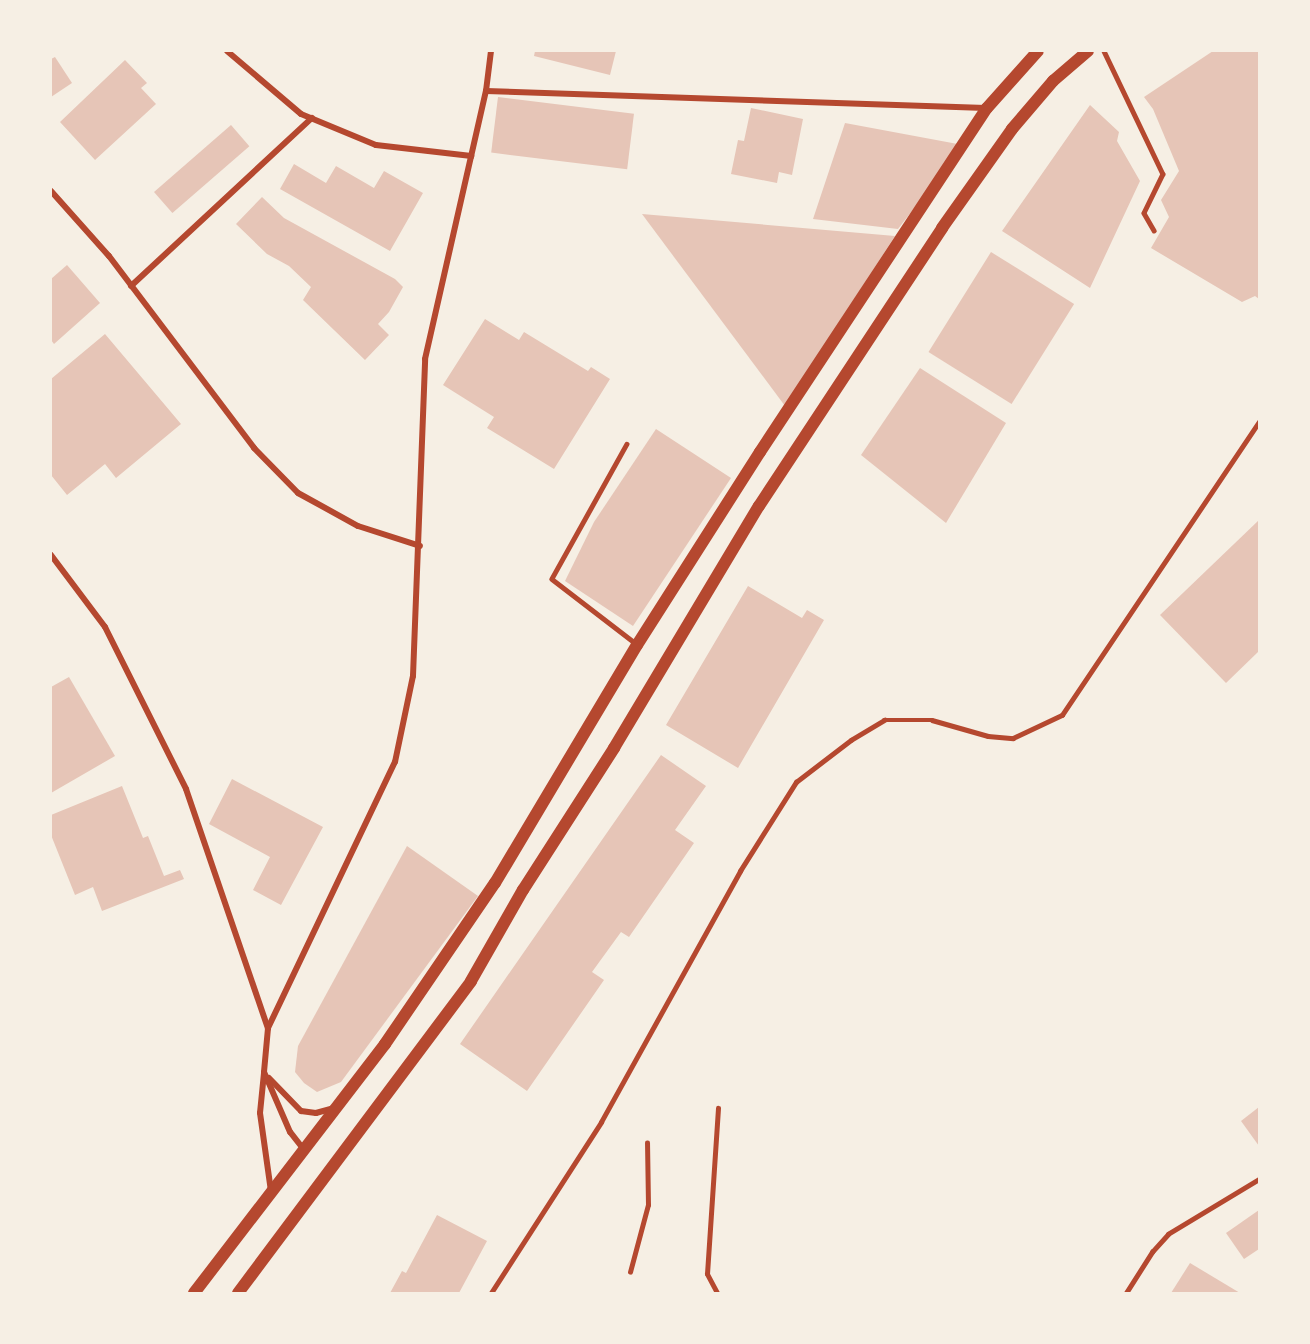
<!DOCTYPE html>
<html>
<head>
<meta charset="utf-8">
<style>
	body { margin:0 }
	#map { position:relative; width:1310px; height:1344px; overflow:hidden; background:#f6efe4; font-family:"Roboto Condensed",sans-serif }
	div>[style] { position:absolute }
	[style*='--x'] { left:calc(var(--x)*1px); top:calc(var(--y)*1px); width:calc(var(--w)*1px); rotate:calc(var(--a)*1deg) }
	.building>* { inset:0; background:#e6c5b7; transform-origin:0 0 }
	.service>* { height:4.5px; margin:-2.25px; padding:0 2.25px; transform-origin:2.25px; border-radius:2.25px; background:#b5482f }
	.minor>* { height:6px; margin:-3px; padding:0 3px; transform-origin:3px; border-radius:3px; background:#b5482f }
	.secondary>* { height:12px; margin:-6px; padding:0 6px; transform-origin:6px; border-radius:6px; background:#b5482f }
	span { translate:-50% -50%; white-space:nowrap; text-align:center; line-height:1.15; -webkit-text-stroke:5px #f6efe4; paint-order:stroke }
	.frame { position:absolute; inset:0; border:52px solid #f6efe4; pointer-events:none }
</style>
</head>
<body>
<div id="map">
	<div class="building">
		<i style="clip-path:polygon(535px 51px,616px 51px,610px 75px,534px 56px)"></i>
		<i style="clip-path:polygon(1213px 51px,1259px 51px,1259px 299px,1255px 296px,1242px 302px,1151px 248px,1169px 217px,1161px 200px,1179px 171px,1153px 109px,1144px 97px)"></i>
		<i style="clip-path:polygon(55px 57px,72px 83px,51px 97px,51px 59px)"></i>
		<i style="clip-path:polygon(125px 60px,147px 83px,141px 88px,156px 104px,95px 160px,60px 122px)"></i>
		<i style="left:498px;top:97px;width:137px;height:56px;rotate:7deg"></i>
		<i style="clip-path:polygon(1090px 105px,1119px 132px,1117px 141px,1140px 181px,1090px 288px,1002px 231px)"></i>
		<i style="clip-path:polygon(751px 108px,803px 119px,792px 175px,779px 172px,777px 183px,731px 174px,738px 140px,744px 141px)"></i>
		<i style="clip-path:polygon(845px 123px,963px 145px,898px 229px,813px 219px)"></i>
		<i style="left:231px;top:125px;width:28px;height:102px;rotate:49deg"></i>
		<i style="clip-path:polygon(294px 164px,326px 183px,336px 166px,374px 188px,384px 171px,423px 193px,390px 251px,280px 189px)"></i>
		<i style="clip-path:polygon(262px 197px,284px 218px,395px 279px,403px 287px,389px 312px,378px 324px,389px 335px,365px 360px,303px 300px,311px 287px,289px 266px,267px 254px,236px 224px)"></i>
		<i style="clip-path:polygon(642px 214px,895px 236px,785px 406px)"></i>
		<i style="left:991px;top:252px;width:98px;height:118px;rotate:32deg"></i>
		<i style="clip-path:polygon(67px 265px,100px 303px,54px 344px,51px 340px,51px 279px)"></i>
		<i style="clip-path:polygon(485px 319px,519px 340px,524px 332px,588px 371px,591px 367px,610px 379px,554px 469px,487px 428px,494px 417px,443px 385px)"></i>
		<i style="clip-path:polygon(105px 334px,181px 424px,116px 478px,105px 464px,67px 495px,51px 475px,51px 379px)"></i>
		<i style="clip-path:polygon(920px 368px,1006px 423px,946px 523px,861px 455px)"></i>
		<i style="clip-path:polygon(656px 429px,731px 478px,633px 626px,565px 581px,594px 522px)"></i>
		<i style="clip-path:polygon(1259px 520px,1259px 651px,1226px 683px,1160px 615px)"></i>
		<i style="clip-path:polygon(748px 586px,802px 618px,807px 610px,824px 620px,738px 768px,666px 725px)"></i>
		<i style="clip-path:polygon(69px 677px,115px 756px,51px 793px,51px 687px)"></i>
		<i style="clip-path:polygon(661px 755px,706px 786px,675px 830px,694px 843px,629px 937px,621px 932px,592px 972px,604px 980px,527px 1091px,460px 1044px)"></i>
		<i style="clip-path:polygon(232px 779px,323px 827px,281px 905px,253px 890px,270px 857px,209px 824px)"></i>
		<i style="clip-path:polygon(122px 786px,143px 838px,148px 836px,164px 876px,180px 870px,184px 879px,102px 911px,93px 887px,75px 895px,51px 835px,51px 815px)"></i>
		<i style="clip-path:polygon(407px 846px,478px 896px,341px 1082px,317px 1092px,304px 1083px,295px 1072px,298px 1046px)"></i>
		<i style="clip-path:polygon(1259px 1107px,1259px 1146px,1241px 1121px)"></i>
		<i style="clip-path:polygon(1259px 1210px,1259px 1249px,1244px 1259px,1226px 1233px)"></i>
		<i style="clip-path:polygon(437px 1215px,487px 1241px,459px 1293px,390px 1293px,402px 1271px,406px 1273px)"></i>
		<i style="clip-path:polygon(1190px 1263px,1240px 1293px,1171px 1293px)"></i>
	</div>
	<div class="service">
		<i style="--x:1104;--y:51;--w:136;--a:64.4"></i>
		<i style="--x:1163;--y:174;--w:43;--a:116"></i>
		<i style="--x:1144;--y:213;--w:20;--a:60"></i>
		<i style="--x:627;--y:444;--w:154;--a:119.1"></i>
		<i style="--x:552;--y:579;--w:105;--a:37.6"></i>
		<i style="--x:630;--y:1272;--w:69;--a:-75"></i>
		<i style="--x:648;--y:1205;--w:62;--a:-90.9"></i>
		<i style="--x:491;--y:1293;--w:203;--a:-57.2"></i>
		<i style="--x:601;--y:1122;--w:287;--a:-61"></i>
		<i style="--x:740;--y:871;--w:105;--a:-57.8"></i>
		<i style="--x:796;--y:782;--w:69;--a:-37.4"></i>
		<i style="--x:851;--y:740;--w:39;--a:-31"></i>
		<i style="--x:884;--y:720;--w:48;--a:0"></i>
		<i style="--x:932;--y:720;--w:58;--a:15.9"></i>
		<i style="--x:988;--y:736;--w:25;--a:5"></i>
		<i style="--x:1013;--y:738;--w:54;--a:-25.1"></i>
		<i style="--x:1062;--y:715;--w:353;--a:-56.1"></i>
		<i style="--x:717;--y:1293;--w:21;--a:-118"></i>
		<i style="--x:707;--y:1274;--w:166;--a:-86.2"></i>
		<i style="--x:1126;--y:1293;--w:49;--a:-57.6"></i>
		<i style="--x:1152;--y:1252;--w:24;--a:-48"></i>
		<i style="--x:1168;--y:1234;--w:106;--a:-31.1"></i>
	</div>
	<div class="minor">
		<i style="--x:227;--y:51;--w:97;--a:40.4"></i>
		<i style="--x:301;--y:114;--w:81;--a:22.5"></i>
		<i style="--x:376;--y:145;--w:96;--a:6.6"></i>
		<i style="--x:486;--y:91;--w:500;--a:1.95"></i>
		<i style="--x:51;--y:191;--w:87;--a:48.3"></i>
		<i style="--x:109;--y:256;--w:241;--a:52.9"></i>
		<i style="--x:254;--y:448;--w:63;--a:45.6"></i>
		<i style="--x:298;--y:493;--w:68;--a:28.8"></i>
		<i style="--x:358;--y:526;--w:65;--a:17.9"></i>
		<i style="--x:131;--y:286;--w:247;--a:-42.9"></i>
		<i style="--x:51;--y:555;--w:90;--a:53.1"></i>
		<i style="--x:105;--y:627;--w:181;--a:63.4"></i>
		<i style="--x:186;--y:789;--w:253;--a:71.1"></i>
		<i style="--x:264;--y:1073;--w:40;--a:95.7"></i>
		<i style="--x:260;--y:1113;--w:79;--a:82"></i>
		<i style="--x:269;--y:1078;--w:46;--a:45.9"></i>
		<i style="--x:301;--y:1111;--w:15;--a:8"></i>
		<i style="--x:316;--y:1113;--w:19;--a:-16"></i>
		<i style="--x:305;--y:1151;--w:24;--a:-128"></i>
		<i style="--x:290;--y:1132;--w:65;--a:-113.4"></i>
		<i style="--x:264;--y:1072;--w:44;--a:-84.8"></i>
		<i style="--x:268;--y:1028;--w:295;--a:-64.5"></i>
		<i style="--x:395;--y:762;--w:88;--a:-78.2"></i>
		<i style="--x:413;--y:676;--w:317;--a:-87.8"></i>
		<i style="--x:425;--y:359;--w:275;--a:-77.2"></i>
		<i style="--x:486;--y:91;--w:40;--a:-82.9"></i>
	</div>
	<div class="secondary">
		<i style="--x:194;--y:1293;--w:314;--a:-52.5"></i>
		<i style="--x:385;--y:1044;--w:195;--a:-55.7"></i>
		<i style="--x:495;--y:883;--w:277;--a:-59.2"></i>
		<i style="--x:637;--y:645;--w:229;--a:-57.5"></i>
		<i style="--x:760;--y:452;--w:412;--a:-56.6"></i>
		<i style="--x:987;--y:108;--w:76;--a:-48.2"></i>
		<i style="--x:238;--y:1293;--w:389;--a:-53.2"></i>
		<i style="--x:471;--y:981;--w:105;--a:-60.3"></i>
		<i style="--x:523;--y:890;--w:169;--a:-57.3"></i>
		<i style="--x:614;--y:748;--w:282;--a:-59.1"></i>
		<i style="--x:759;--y:506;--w:333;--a:-56.6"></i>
		<i style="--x:942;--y:228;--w:121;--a:-54.7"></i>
		<i style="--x:1012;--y:129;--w:63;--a:-49.5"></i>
		<i style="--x:1053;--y:81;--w:46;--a:-40.6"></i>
	</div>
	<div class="frame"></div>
</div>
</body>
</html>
